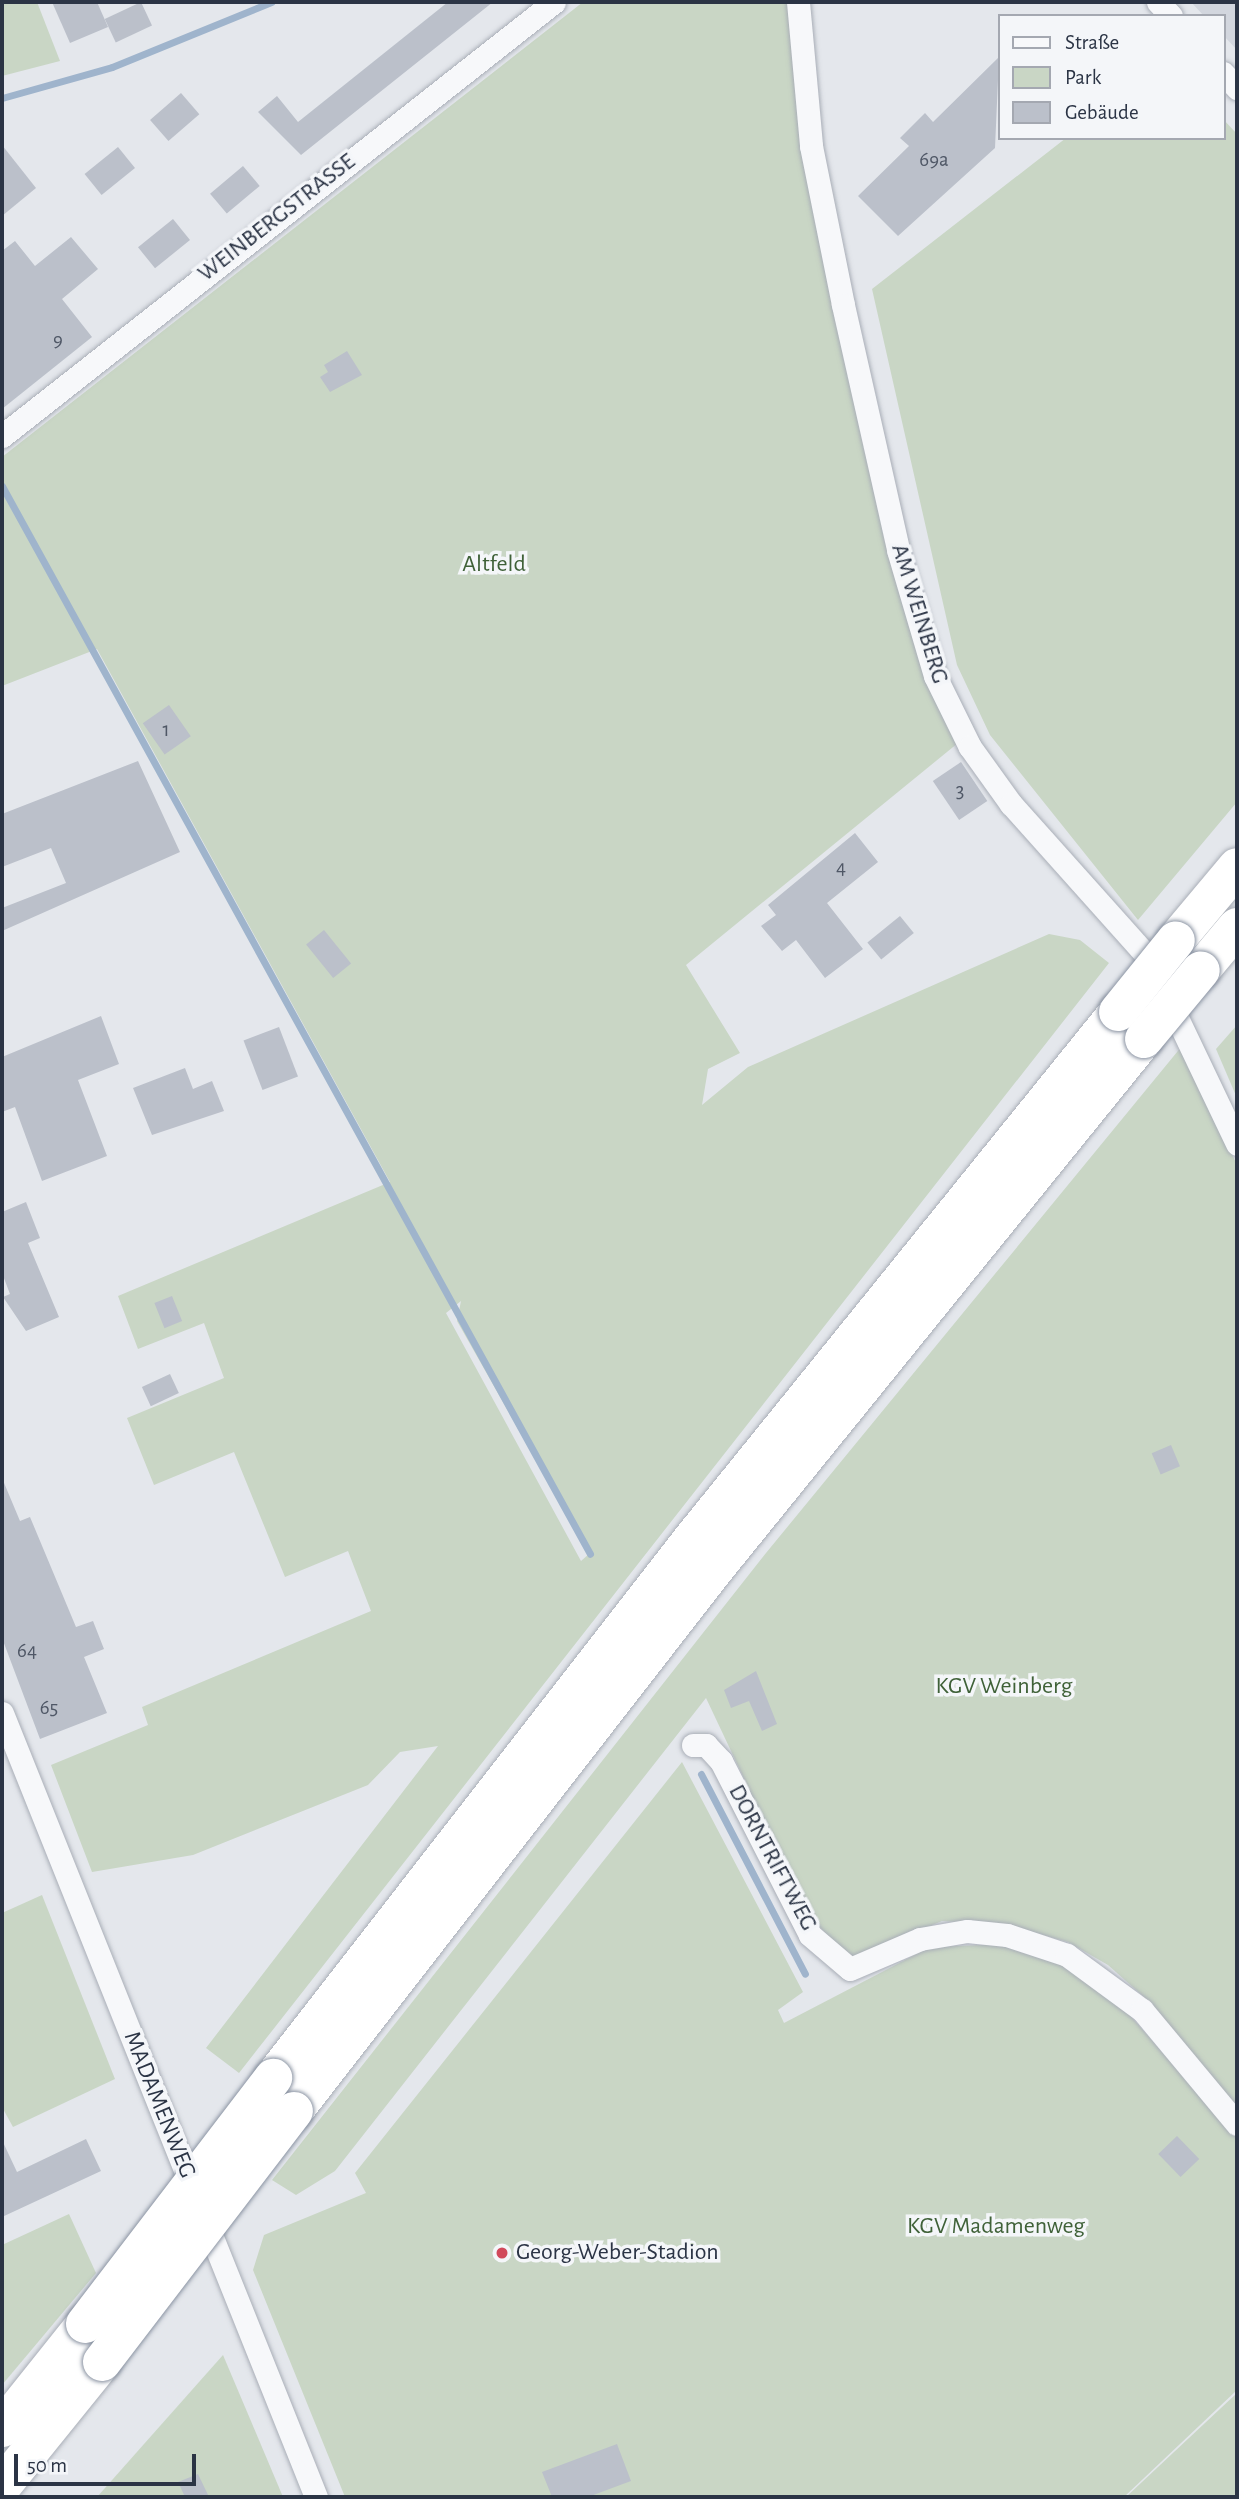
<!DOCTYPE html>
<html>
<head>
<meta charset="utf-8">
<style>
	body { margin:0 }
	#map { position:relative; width:1239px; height:2499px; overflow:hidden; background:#e4e7ec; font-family:"Alegreya Sans",sans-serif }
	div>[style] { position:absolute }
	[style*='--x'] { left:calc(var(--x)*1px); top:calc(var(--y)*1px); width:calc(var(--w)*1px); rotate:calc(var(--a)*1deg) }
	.built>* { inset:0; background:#d2d6de }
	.green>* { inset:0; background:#c9d6c5 }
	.stream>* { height:7px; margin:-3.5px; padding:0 3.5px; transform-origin:3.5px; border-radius:3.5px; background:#9fb4cc }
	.building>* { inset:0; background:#bbc0ca; transform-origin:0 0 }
	.roads { filter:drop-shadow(0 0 2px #a9aeb7) drop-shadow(0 0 2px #a9aeb7) }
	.street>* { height:23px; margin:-11.5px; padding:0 11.5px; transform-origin:11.5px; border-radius:11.5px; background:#f7f8fa }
	.highway>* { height:38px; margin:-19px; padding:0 19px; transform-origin:19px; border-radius:19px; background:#fff }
	.bridges { filter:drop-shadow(0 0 2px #8b94a3) drop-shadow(0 0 2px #8b94a3) }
	.highway-bridge>* { height:38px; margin:-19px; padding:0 19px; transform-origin:19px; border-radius:19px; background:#fff }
	.dots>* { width:19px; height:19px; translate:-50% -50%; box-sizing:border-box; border:4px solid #f4f6f9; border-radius:50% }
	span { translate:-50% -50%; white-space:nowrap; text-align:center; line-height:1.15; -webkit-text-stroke:7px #f4f6f9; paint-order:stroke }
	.number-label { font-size:21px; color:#4f5766 }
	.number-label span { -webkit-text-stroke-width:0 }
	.street-label { font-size:24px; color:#2b3445 }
	.park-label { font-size:24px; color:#3f6138 }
	.poi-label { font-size:24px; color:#2b3445 }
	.left { translate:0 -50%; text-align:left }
	.frame { position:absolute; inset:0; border:4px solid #2b3445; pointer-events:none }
	.legend { position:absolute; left:998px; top:14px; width:228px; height:126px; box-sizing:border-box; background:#f4f6f9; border:2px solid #a4a8b1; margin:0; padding:9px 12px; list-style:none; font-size:21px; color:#2b3445 }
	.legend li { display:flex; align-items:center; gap:14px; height:35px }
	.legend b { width:35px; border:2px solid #a4a8b1 }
	.scale { position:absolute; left:14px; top:2454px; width:182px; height:32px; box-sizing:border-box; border:4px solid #2b3445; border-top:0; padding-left:9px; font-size:21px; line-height:24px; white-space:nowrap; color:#2b3445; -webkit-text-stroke:5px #f4f6f9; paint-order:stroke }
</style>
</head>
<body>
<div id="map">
	<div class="built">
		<i style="clip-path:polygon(1191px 2px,1237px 2px,1237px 50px,1223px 35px,1223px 16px,1204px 16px)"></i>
	</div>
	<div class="green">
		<i style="clip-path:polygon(2px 2px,37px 2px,60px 61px,2px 76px)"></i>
		<i style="clip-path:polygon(evenodd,583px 2px,793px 2px,801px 152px,958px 743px,686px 965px,740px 1053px,708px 1069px,702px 1105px,748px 1067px,1049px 934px,1080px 940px,1109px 963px,239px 2073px,206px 2048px,438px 1746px,400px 1752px,368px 1785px,193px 1855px,92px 1872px,51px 1765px,148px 1725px,142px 1707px,371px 1611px,348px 1551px,285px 1577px,234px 1452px,154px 1485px,127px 1418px,224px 1378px,204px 1323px,138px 1349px,118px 1296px,390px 1182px,97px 649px,2px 686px,2px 457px,583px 2px,461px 1301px,457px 1321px,589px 1554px,581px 1561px,446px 1313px,461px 1301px)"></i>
		<i style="clip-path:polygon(1223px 119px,1237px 134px,1237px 802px,1138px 920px,990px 735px,957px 665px,872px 289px,1066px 138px,1223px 138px)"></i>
		<i style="clip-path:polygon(1237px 1025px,1237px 1098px,1216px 1049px)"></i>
		<i style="clip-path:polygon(1182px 1046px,1237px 1165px,1237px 2108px,1144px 1997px,1108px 1965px,1068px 1942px,1007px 1925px,942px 1921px,850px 1960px,808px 1914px,706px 1698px,335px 2171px,296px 2195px,272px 2180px,766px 1553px)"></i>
		<i style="clip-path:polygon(682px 1762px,803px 1992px,778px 2010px,784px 2023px,930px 1947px,1008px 1944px,1071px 1967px,1114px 1997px,1237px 2138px,1237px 2390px,1124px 2497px,345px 2497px,253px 2270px,264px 2235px,366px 2193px,355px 2173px)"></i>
		<i style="clip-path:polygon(42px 1895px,115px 2079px,13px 2127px,2px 2107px,2px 1913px)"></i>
		<i style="clip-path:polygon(69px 2214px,96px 2273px,2px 2385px,2px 2245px)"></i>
		<i style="clip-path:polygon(223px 2355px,283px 2497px,97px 2497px)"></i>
		<i style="clip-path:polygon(1237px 2393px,1237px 2497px,1126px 2497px)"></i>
	</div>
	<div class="stream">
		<i style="--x:2;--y:98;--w:114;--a:-15.7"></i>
		<i style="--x:112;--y:67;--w:172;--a:-22.2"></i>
		<i style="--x:2;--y:486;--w:1219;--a:61.16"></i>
		<i style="--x:701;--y:1774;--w:225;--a:62.5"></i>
	</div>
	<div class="building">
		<i style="clip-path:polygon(52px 2px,97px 2px,108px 27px,70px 43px)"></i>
		<i style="left:141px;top:2px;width:26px;height:40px;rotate:65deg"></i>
		<i style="clip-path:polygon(448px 2px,493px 2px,301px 155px,258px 112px,277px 96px,298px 122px)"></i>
		<i style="clip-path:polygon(999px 57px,995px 148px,898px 236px,858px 196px,909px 146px,900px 138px,925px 113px,933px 122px)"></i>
		<i style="left:181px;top:93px;width:28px;height:41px;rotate:49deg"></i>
		<i style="clip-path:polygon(2px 145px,36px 188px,2px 216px)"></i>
		<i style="left:118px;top:147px;width:27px;height:43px;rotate:51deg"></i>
		<i style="left:243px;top:166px;width:26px;height:43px;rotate:50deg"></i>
		<i style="left:173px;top:219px;width:27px;height:45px;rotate:51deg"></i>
		<i style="clip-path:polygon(71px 237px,98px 269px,62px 299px,92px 337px,2px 409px,2px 251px,15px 241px,35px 266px)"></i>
		<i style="clip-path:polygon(347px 351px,362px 375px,330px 392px,320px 377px,328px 372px,324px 365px)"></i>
		<i style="left:169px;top:705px;width:38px;height:32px;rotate:55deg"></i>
		<i style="clip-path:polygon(138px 761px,180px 852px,2px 931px,2px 908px,66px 883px,51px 848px,2px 867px,2px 814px)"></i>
		<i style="left:961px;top:762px;width:47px;height:34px;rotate:56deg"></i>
		<i style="clip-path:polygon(855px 833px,878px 862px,827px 903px,863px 949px,825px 978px,796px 940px,782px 951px,761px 926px,776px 915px,768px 905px)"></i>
		<i style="left:900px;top:916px;width:22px;height:42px;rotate:51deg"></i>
		<i style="left:324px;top:930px;width:43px;height:23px;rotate:51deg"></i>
		<i style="clip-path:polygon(101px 1016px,119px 1064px,78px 1080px,107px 1156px,42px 1181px,15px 1107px,2px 1112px,2px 1057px)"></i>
		<i style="left:279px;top:1027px;width:53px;height:38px;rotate:69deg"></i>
		<i style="clip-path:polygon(185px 1068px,193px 1089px,212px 1081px,224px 1111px,152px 1135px,133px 1088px)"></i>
		<i style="clip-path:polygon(26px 1202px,40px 1238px,28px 1243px,59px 1317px,26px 1331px,3px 1297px,10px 1294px,2px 1273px,2px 1212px)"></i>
		<i style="left:172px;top:1296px;width:27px;height:19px;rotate:68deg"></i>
		<i style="left:170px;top:1374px;width:21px;height:31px;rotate:65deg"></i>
		<i style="left:1171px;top:1445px;width:23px;height:21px;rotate:67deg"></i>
		<i style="clip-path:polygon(2px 1478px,20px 1521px,30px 1517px,76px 1627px,93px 1621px,104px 1649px,84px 1657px,107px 1713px,40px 1739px,2px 1638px)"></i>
		<i style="clip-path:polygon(756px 1671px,777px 1724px,762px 1731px,749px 1701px,731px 1708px,724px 1690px)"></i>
		<i style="left:1177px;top:2136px;width:32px;height:26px;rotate:46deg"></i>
		<i style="clip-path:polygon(86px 2139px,101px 2171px,2px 2217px,2px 2140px,17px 2172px)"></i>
		<i style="clip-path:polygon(617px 2444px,631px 2481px,588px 2497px,552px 2497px,542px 2472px)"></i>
		<i style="clip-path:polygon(198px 2474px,209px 2497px,185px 2497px,178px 2482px)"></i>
	</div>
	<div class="roads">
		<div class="street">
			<i style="--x:798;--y:2;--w:145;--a:84.8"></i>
			<i style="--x:811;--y:146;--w:162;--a:78.6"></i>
			<i style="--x:843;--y:305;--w:251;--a:77.3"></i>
			<i style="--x:898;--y:550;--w:131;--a:73.6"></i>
			<i style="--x:935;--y:676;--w:79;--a:63.8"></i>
			<i style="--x:970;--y:747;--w:70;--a:54.3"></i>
			<i style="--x:1011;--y:804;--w:205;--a:48.2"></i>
			<i style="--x:1148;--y:957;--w:207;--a:64.5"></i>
			<i style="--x:1158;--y:2;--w:19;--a:47"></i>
			<i style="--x:1223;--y:73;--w:21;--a:47"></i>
			<i style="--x:2;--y:436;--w:702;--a:-38.18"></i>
			<i style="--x:2;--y:1713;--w:845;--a:68.17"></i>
			<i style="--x:693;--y:1745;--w:13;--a:0"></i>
			<i style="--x:706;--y:1745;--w:22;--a:47"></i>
			<i style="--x:721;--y:1761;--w:195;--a:62.9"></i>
			<i style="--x:810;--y:1935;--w:52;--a:40.4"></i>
			<i style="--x:850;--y:1969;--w:76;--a:-23.2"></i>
			<i style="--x:920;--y:1939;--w:48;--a:-9.7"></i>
			<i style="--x:967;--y:1931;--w:40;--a:5.7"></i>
			<i style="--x:1007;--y:1935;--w:63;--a:18.4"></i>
			<i style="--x:1067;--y:1955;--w:93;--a:36.3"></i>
			<i style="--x:1142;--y:2010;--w:148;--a:50.2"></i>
		</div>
		<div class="highway">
			<i style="--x:1176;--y:940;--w:95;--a:-50.1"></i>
			<i style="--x:1201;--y:970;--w:56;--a:-50.1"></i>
			<i style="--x:273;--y:2078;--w:684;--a:-52.13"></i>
			<i style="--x:693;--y:1538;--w:676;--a:-51.06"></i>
			<i style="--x:294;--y:2111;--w:685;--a:-52.18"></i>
			<i style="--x:714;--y:1570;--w:683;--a:-51"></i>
			<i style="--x:2;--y:2428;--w:133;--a:-51.4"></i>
			<i style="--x:2;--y:2486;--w:159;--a:-51.1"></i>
		</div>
	</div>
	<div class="bridges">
		<div class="highway-bridge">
			<i style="--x:1118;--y:1012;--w:92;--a:-51.1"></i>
			<i style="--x:1144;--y:1039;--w:89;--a:-50.4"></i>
			<i style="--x:85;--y:2324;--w:310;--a:-52.6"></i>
			<i style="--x:102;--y:2362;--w:316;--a:-52.6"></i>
		</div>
	</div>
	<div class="dots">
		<i style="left:502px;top:2253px;background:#d1495b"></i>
	</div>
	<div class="number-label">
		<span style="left:934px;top:160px">69a</span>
		<span style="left:58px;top:340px">9</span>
		<span style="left:166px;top:730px">1</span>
		<span style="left:960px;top:791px">3</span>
		<span style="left:841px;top:868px">4</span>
		<span style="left:27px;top:1651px">64</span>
		<span style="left:49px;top:1708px">65</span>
	</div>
	<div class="street-label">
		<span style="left:277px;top:218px;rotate:-38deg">WEINBERGSTRASSE</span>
		<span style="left:919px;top:614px;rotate:73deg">AM WEINBERG</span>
		<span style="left:772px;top:1858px;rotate:62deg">DORNTRIFTWEG</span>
		<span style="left:159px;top:2105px;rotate:68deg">MADAMENWEG</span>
	</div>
	<div class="park-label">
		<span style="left:494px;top:565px">Altfeld</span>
		<span style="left:1004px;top:1687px">KGV Weinberg</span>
		<span style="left:996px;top:2227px">KGV Madamenweg</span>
	</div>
	<div class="poi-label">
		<span class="left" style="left:516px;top:2253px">Georg-Weber-Stadion</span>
	</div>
	<div class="frame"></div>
	<ul class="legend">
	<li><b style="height:9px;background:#f7f8fa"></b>Straße</li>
	<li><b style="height:19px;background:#c9d6c5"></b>Park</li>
	<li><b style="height:19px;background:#bbc0ca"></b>Gebäude</li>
	</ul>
	<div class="scale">50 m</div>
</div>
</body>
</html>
